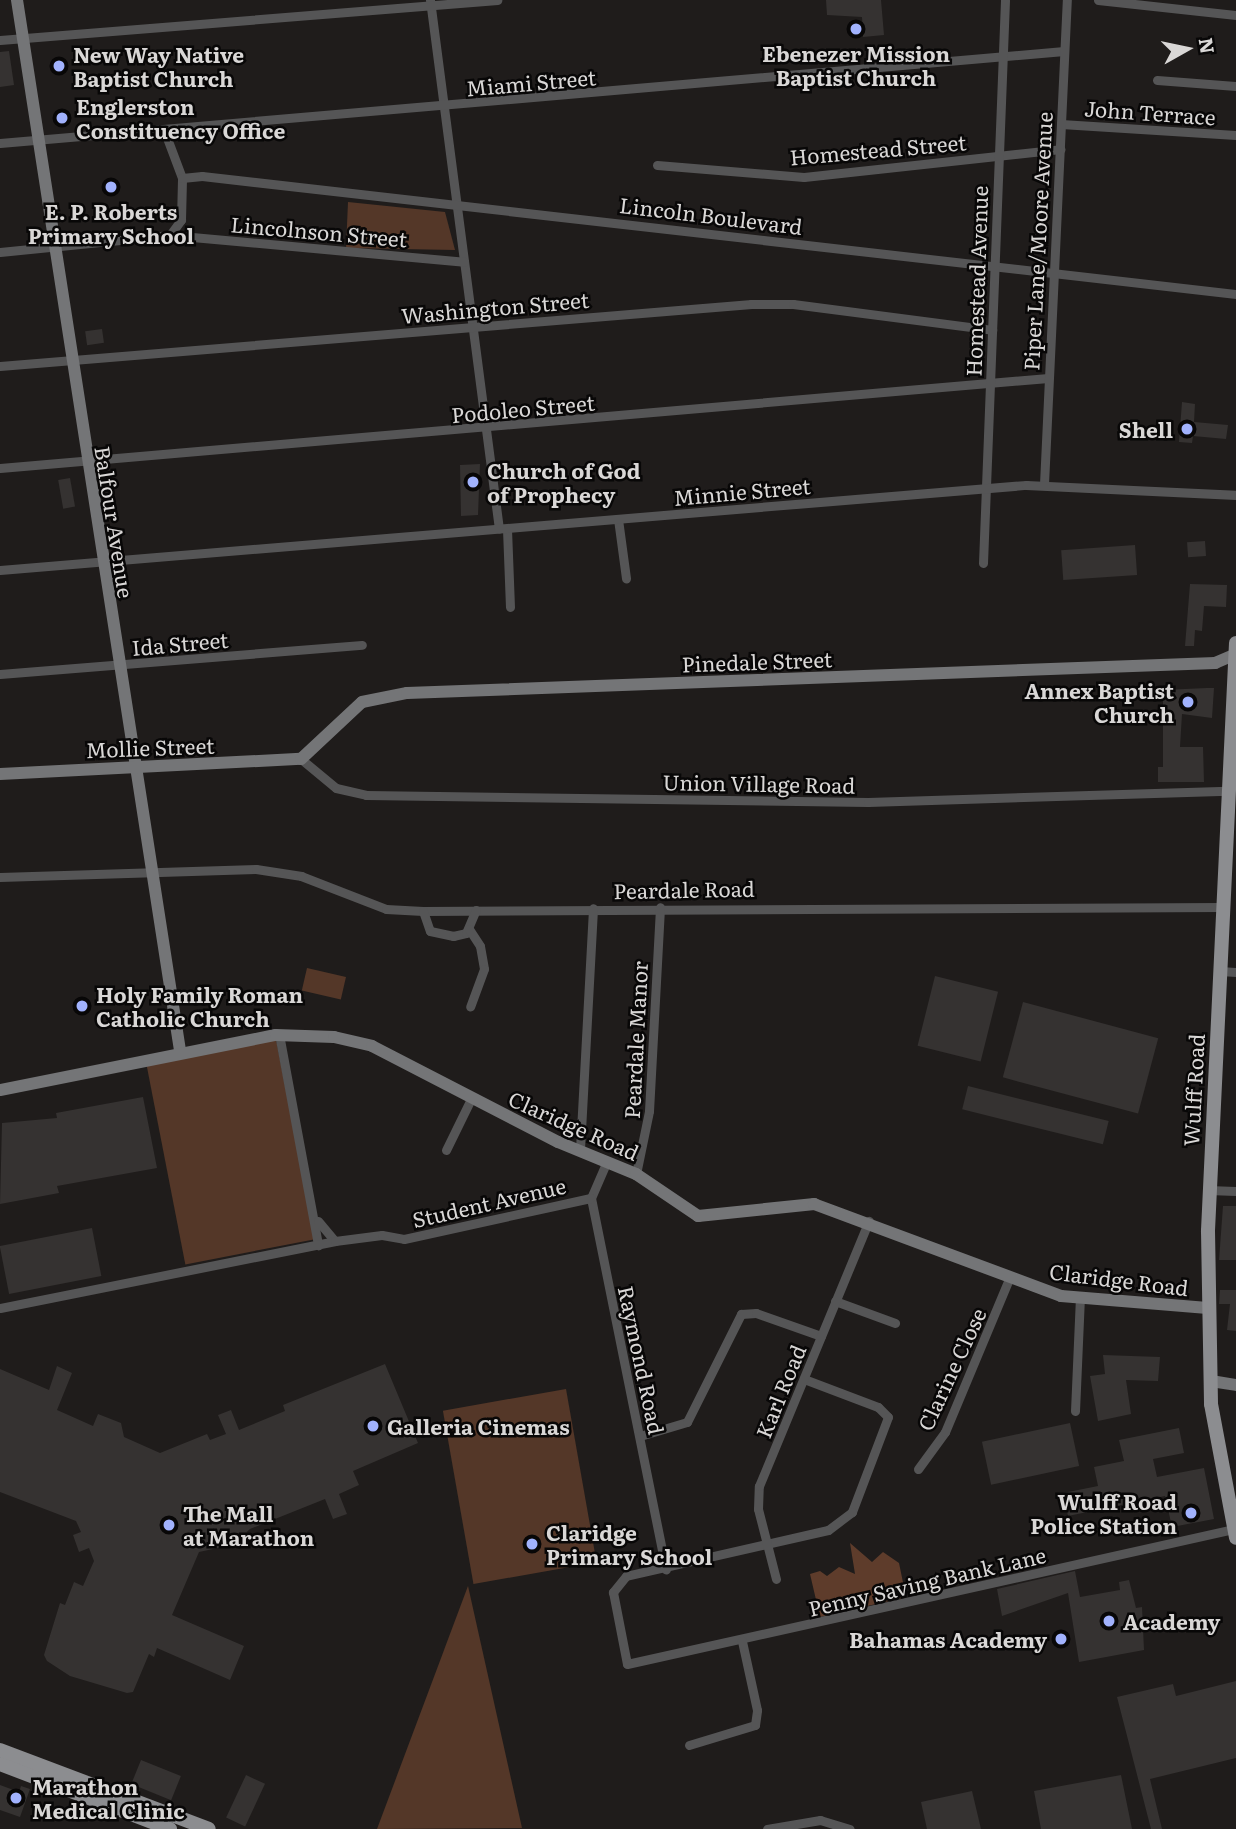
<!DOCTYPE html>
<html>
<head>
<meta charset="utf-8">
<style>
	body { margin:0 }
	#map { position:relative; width:1236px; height:1829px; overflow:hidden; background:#1f1c1b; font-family:Literata,serif }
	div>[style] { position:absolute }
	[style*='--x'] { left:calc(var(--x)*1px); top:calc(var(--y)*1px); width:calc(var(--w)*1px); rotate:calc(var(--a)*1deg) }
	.green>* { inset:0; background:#543728; transform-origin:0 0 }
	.forest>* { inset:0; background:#5e3c2b }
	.building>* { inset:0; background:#353231; transform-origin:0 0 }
	.street>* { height:9px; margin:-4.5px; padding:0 4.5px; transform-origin:4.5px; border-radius:4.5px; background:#555556 }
	.secondary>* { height:12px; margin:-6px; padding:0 6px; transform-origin:6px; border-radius:6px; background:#747577 }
	.primary>* { height:14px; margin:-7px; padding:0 7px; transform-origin:7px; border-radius:7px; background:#8c8d90 }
	.dots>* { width:19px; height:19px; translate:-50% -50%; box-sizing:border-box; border:4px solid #080707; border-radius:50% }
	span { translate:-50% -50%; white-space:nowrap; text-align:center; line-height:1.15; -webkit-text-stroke:5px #080707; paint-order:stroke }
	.poi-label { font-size:21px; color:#d9d7d6; font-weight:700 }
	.left { translate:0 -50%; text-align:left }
	.right { translate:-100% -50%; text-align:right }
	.street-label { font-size:21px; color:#d9d7d6 }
	.north { position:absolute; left:1152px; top:14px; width:70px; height:70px; -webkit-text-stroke:5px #080707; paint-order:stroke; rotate:81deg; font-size:19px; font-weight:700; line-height:28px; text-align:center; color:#d9d7d6 }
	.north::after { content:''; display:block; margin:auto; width:24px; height:32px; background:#d9d7d6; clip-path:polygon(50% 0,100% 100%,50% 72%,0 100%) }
</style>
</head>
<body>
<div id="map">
	<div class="green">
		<i style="clip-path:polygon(348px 202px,445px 212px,455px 250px,346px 248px)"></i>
		<i style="left:307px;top:968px;width:40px;height:23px;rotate:13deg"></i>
		<i style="left:276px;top:1039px;width:204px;height:132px;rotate:79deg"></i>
		<i style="left:566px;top:1389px;width:176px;height:125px;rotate:80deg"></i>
		<i style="clip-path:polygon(468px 1586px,522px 1828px,377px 1829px)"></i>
	</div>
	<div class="forest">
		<i style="clip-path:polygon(850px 1543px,872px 1562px,883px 1552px,899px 1563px,906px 1597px,820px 1617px,810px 1574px,820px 1571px,827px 1576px,839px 1567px,855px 1574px)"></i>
	</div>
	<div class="building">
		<i style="clip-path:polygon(826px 0,881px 0,884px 35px,863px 37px,862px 17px,827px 15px)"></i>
		<i style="clip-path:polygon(9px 51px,14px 85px,0 87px,0 52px)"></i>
		<i style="left:102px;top:329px;width:14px;height:17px;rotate:82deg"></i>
		<i style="clip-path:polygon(1182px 402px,1195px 404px,1194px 422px,1228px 425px,1226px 439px,1193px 436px,1192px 443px,1179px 442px)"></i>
		<i style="clip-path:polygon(480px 464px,478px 515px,461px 516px,460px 465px)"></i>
		<i style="left:70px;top:478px;width:29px;height:12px;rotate:80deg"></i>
		<i style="left:1205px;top:541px;width:15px;height:18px;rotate:86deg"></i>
		<i style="left:1135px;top:545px;width:30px;height:74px;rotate:86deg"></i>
		<i style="clip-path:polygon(1190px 584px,1227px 585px,1226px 607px,1204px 606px,1202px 631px,1195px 630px,1194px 646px,1185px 646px)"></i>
		<i style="clip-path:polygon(1207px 688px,1214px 688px,1212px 718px,1182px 714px,1180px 747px,1203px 747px,1204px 782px,1158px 782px,1158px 767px,1163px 767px,1163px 690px)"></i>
		<i style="left:935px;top:976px;width:65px;height:72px;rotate:14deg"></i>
		<i style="left:1023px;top:1002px;width:140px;height:78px;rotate:15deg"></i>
		<i style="left:968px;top:1086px;width:145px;height:24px;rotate:14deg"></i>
		<i style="clip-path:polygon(143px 1097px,157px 1168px,57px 1186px,59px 1193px,0 1204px,2px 1123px,57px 1118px,56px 1113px)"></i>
		<i style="clip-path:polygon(1223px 1206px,1236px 1206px,1236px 1260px,1219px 1260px)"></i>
		<i style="left:92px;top:1228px;width:49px;height:94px;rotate:79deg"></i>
		<i style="clip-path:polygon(1220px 1290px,1236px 1290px,1236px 1331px,1227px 1330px,1230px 1304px,1219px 1304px)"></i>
		<i style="clip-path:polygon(1103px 1355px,1160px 1357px,1158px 1381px,1126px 1380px,1131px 1414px,1098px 1421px,1090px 1376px,1105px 1374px)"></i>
		<i style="clip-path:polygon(385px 1364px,418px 1443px,353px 1471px,359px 1485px,339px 1494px,347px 1514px,333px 1519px,325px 1499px,250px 1529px,232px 1545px,199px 1552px,172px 1615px,244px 1646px,230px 1680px,157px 1648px,154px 1657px,149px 1654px,133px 1692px,127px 1693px,70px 1676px,47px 1661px,44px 1655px,60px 1603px,65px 1605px,74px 1582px,83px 1586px,94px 1561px,89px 1548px,79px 1552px,73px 1535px,81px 1532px,76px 1521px,0 1492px,0 1369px,49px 1390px,57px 1366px,72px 1373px,57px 1410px,93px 1426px,98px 1414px,121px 1423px,124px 1437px,160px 1453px,207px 1434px,210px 1440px,226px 1434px,218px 1415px,231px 1410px,239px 1430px,285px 1411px,283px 1405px)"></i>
		<i style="left:1070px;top:1423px;width:44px;height:90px;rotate:78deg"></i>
		<i style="clip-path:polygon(1179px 1428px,1184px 1453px,1153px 1459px,1157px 1477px,1204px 1468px,1214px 1519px,1172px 1527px,1165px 1496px,1068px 1516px,1063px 1493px,1098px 1486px,1094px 1467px,1124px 1461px,1119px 1440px)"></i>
		<i style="clip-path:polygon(1075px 1571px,1080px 1597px,1120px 1590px,1119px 1582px,1129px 1580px,1136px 1608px,1142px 1607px,1144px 1650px,1079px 1662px,1068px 1593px,1002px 1616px,997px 1589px)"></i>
		<i style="clip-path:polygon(1236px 1681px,1236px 1758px,1150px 1779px,1162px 1829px,1151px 1829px,1117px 1697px,1173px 1684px,1176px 1696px)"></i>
		<i style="left:141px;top:1760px;width:43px;height:26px;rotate:22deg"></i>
		<i style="left:246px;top:1775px;width:21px;height:47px;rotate:25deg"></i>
		<i style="clip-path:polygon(1121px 1775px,1132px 1829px,1041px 1829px,1034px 1791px)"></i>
		<i style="clip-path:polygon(0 1785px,19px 1792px,21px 1786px,30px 1789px,20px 1817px,0 1810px)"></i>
		<i style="clip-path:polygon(972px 1791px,981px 1829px,927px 1829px,921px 1802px)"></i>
	</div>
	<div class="street">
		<i style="--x:430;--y:0;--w:533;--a:82.57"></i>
		<i style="--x:1098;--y:0;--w:139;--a:6.2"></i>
		<i style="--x:0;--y:40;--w:499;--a:-4.6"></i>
		<i style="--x:1157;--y:80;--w:79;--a:4.3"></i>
		<i style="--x:1061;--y:124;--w:175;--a:3.6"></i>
		<i style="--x:164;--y:130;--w:51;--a:69.4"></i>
		<i style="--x:0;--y:143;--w:1068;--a:-4.94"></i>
		<i style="--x:657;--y:165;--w:147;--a:4.7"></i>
		<i style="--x:804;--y:177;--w:258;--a:-6.2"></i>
		<i style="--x:170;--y:235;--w:295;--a:5.2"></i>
		<i style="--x:0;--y:252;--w:171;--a:-5.7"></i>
		<i style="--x:170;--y:235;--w:19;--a:-54"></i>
		<i style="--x:181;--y:220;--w:42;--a:-88.6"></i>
		<i style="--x:182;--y:178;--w:20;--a:-6"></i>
		<i style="--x:202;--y:176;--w:1041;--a:6.51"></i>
		<i style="--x:0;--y:366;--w:754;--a:-4.72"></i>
		<i style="--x:751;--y:304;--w:42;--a:0"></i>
		<i style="--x:793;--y:304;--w:201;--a:7.4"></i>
		<i style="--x:0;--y:468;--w:1052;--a:-4.91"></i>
		<i style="--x:1044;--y:484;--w:485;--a:-87.3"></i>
		<i style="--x:618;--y:519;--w:60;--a:82.3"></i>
		<i style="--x:507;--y:529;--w:78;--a:87.8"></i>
		<i style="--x:983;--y:563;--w:563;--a:-87.76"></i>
		<i style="--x:0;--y:570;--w:1030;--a:-4.74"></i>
		<i style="--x:1026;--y:485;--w:210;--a:2.7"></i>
		<i style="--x:0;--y:674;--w:363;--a:-4.6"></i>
		<i style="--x:301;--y:759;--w:45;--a:39.6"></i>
		<i style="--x:336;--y:788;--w:31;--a:13"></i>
		<i style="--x:366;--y:795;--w:502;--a:0.8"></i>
		<i style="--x:868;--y:802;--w:360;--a:-1.8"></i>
		<i style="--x:0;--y:877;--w:256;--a:-1.8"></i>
		<i style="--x:256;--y:869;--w:46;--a:8.8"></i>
		<i style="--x:301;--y:876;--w:91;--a:21.2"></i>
		<i style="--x:386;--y:909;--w:37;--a:3"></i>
		<i style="--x:423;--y:911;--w:800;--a:-0.29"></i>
		<i style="--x:423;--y:911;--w:21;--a:71"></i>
		<i style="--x:430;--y:931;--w:24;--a:12"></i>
		<i style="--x:453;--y:936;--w:13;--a:-13"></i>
		<i style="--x:466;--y:933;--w:25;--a:-67"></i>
		<i style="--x:469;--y:929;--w:20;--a:57"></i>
		<i style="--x:480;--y:946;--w:23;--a:80"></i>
		<i style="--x:484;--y:969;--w:40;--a:110.2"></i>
		<i style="--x:1220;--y:971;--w:16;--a:4"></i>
		<i style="--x:279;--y:1034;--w:215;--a:79.5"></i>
		<i style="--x:580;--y:1149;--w:241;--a:-86.9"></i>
		<i style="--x:446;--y:1150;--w:57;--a:-63.9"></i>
		<i style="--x:607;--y:1161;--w:40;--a:113.4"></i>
		<i style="--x:591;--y:1198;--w:379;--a:78.6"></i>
		<i style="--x:636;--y:1174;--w:64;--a:-78.3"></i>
		<i style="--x:649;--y:1111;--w:204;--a:-86.9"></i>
		<i style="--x:1208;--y:1190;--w:28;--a:2"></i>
		<i style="--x:318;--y:1221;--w:26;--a:50"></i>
		<i style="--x:835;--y:1301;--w:64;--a:20.1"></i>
		<i style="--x:0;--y:1308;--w:342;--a:-11.3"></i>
		<i style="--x:335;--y:1241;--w:47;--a:-7.3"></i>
		<i style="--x:382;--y:1235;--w:22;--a:10"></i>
		<i style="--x:404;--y:1239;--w:191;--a:-12.4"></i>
		<i style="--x:804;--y:1379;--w:79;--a:20.7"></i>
		<i style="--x:878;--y:1407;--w:14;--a:45"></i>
		<i style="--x:888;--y:1417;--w:102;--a:110.8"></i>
		<i style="--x:852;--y:1512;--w:30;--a:143"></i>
		<i style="--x:828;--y:1530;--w:207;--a:167.2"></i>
		<i style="--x:626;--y:1576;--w:21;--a:129"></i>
		<i style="--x:613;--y:1592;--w:73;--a:79"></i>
		<i style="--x:627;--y:1664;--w:622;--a:-12.54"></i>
		<i style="--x:1075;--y:1411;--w:113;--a:-87.5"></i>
		<i style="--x:640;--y:1436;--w:49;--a:-16.6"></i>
		<i style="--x:687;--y:1422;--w:121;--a:-63.4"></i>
		<i style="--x:741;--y:1314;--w:15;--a:-4"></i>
		<i style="--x:756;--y:1313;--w:69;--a:19.5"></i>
		<i style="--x:918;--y:1469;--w:46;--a:-53.9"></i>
		<i style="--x:945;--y:1432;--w:166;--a:-67.3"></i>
		<i style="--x:776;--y:1579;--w:72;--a:-104.4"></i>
		<i style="--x:758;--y:1509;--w:23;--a:-88"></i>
		<i style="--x:759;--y:1486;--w:287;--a:-67.5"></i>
		<i style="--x:689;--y:1745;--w:69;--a:-16.9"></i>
		<i style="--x:755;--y:1725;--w:15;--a:-82"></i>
		<i style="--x:757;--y:1710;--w:71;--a:-102.3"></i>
		<i style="--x:767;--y:1829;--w:54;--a:-9.6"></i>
		<i style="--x:820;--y:1820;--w:31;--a:17"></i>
	</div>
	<div class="secondary">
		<i style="--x:17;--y:0;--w:1063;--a:81.18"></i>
		<i style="--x:0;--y:774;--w:301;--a:-2.9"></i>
		<i style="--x:301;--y:759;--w:83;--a:-43.1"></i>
		<i style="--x:362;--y:702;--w:46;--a:-11.3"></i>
		<i style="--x:407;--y:693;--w:809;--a:-2.13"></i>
		<i style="--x:1215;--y:663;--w:23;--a:-23"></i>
		<i style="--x:0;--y:1090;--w:281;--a:-11.3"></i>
		<i style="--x:276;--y:1035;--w:58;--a:2"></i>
		<i style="--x:334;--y:1037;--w:39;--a:13"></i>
		<i style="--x:372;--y:1046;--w:209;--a:27.3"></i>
		<i style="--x:558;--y:1142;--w:84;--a:22.3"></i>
		<i style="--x:636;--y:1174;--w:75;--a:34.1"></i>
		<i style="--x:698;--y:1216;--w:117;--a:-5.9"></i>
		<i style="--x:814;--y:1204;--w:264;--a:20.4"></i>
		<i style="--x:1061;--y:1296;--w:147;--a:4.7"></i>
		<i style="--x:1211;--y:1381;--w:25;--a:9"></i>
	</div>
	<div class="primary">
		<i style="--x:1236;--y:643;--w:589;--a:92.73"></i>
		<i style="--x:1208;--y:1231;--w:173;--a:89"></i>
		<i style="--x:1211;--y:1404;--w:136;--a:79.4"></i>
		<i style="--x:0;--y:1750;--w:223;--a:20.7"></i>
		<i style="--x:0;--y:1764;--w:182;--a:20.9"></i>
	</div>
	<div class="dots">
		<i style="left:856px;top:29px;background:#a1b2fd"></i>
		<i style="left:59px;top:66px;background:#a1b2fd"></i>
		<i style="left:62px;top:118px;background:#a1b2fd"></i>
		<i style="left:111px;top:187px;background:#a1b2fd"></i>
		<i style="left:1187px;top:429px;background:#a1b2fd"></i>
		<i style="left:473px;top:482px;background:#a1b2fd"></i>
		<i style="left:1188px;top:702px;background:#a1b2fd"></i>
		<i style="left:82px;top:1006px;background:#a1b2fd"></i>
		<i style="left:373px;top:1426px;background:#a1b2fd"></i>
		<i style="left:1191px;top:1513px;background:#a1b2fd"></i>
		<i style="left:169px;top:1525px;background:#a1b2fd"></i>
		<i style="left:532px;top:1544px;background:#a1b2fd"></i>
		<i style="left:1109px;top:1621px;background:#a1b2fd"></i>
		<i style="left:1061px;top:1639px;background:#a1b2fd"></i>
		<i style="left:16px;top:1798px;background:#a1b2fd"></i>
	</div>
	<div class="poi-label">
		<span style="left:856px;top:65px">Ebenezer Mission<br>Baptist Church</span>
		<span class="left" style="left:73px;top:66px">New Way Native<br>Baptist Church</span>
		<span class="left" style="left:76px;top:118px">Englerston<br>Constituency Office</span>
		<span style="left:111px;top:223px">E. P. Roberts<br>Primary School</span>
		<span class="right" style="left:1173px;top:429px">Shell</span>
		<span class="left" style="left:487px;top:482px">Church of God<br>of Prophecy</span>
		<span class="right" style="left:1174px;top:702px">Annex Baptist<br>Church</span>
		<span class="left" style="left:96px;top:1006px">Holy Family Roman<br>Catholic Church</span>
		<span class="left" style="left:387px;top:1426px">Galleria Cinemas</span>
		<span class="right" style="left:1177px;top:1513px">Wulff Road<br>Police Station</span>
		<span class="left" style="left:183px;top:1525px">The Mall<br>at Marathon</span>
		<span class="left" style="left:546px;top:1544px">Claridge<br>Primary School</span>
		<span class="left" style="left:1123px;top:1621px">Academy</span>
		<span class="right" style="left:1047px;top:1639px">Bahamas Academy</span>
		<span class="left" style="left:32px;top:1798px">Marathon<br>Medical Clinic</span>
	</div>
	<div class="street-label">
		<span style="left:531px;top:82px;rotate:-5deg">Miami Street</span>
		<span style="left:1150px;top:112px;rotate:4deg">John Terrace</span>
		<span style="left:878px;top:149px;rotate:-5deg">Homestead Street</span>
		<span style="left:711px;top:215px;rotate:7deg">Lincoln Boulevard</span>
		<span style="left:319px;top:231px;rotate:5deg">Lincolnson Street</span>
		<span style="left:1037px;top:241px;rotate:-87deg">Piper Lane/Moore Avenue</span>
		<span style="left:976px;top:281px;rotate:-88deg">Homestead Avenue</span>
		<span style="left:495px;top:307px;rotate:-5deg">Washington Street</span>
		<span style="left:523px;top:408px;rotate:-5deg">Podoleo Street</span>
		<span style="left:742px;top:491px;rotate:-5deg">Minnie Street</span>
		<span style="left:115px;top:522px;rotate:81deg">Balfour Avenue</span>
		<span style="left:180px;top:643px;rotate:-5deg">Ida Street</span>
		<span style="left:757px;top:661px;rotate:-2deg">Pinedale Street</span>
		<span style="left:150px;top:747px;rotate:-2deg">Mollie Street</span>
		<span style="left:759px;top:783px;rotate:1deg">Union Village Road</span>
		<span style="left:684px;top:889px;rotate:-1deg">Peardale Road</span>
		<span style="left:635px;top:1040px;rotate:-87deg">Peardale Manor</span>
		<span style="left:1193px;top:1090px;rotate:-87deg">Wulff Road</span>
		<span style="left:574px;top:1125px;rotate:24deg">Claridge Road</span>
		<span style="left:489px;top:1202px;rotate:-13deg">Student Avenue</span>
		<span style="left:1119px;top:1279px;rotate:7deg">Claridge Road</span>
		<span style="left:642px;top:1360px;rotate:78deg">Raymond Road</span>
		<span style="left:951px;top:1369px;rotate:-65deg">Clarine Close</span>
		<span style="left:780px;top:1391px;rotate:-68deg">Karl Road</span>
		<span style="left:927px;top:1581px;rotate:-13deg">Penny Saving Bank Lane</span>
	</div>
	<div class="north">N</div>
</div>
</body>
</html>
